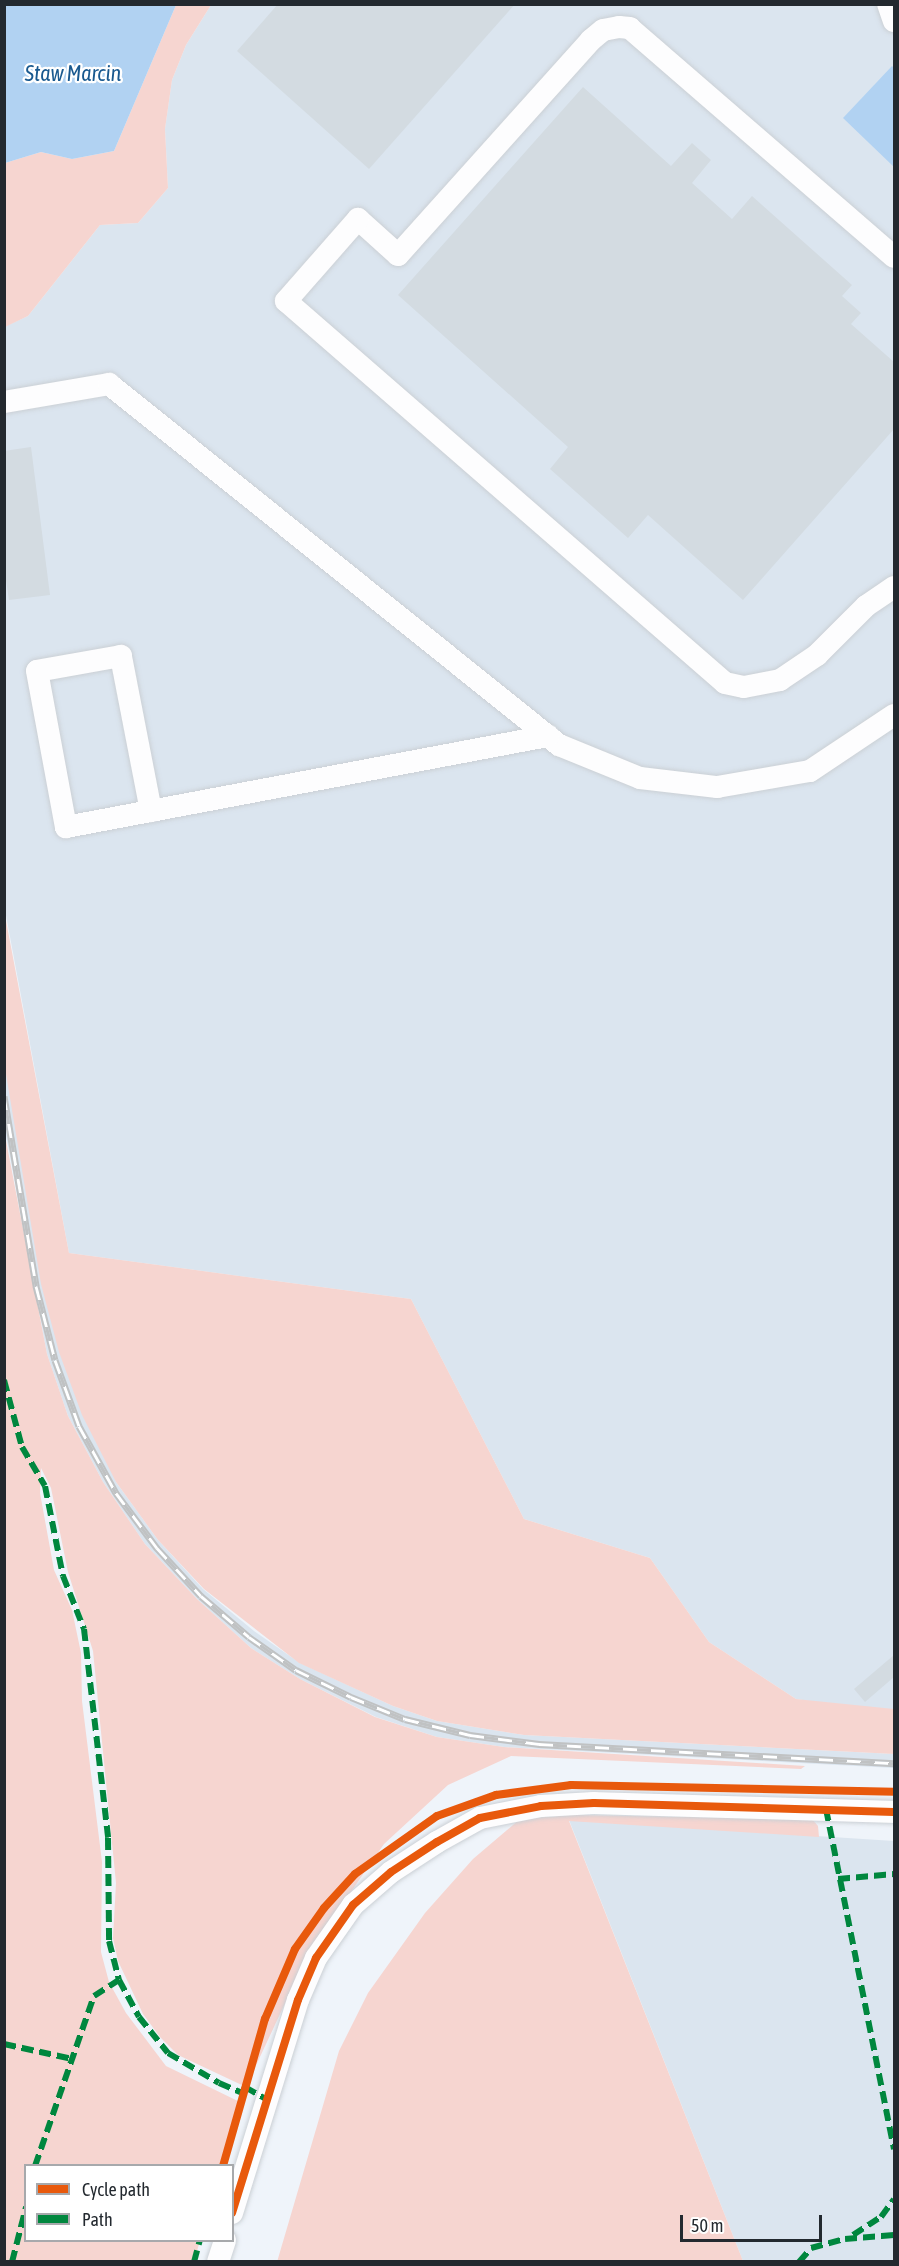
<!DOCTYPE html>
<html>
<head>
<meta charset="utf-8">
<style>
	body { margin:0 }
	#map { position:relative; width:899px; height:2266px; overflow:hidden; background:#eff4fa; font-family:"Asap Condensed",sans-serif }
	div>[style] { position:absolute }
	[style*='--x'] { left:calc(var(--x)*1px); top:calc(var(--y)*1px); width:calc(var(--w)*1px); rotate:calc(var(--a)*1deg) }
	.built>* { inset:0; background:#dbe5ef }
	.green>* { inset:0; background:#f6d5d0 }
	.water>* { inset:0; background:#b1d2f2 }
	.building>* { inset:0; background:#d3dbe1 }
	.roads { filter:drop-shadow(0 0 2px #cbd0d5) drop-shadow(0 0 2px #cbd0d5) }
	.minor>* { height:22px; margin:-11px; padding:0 11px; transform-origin:11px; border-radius:11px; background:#fdfdfe }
	.rail>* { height:7px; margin-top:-3.5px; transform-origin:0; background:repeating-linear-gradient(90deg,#fff 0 14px,#c0c2c3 0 28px); box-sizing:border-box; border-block:2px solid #c0c2c3 }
	.quiet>* { height:6px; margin-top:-3px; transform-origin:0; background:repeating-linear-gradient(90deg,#00873e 0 12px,transparent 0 18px) }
	.cycleway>* { height:8px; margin:-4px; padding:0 4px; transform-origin:4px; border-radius:4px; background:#e8590c }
	span { translate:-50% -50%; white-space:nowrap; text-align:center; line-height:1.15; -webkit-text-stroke:4.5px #fff; paint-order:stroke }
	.water-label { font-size:22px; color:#19598f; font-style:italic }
	.frame { position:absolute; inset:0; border:6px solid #23292f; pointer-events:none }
	.legend { position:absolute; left:24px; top:2164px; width:210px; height:78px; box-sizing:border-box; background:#fff; border:2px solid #a7a9ac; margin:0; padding:8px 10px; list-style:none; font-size:18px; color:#23292f }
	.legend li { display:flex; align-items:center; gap:12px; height:30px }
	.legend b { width:30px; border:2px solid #a7a9ac }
	.scale { position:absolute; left:680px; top:2215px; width:142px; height:27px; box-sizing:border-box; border:3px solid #23292f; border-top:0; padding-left:8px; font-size:18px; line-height:21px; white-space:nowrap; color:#23292f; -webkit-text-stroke:4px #fff; paint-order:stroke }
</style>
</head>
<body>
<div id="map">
	<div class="built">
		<i style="clip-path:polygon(211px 5px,894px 5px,894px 1714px,796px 1699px,709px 1642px,650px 1558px,524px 1519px,411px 1299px,69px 1253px,5px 910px,4px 327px,28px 316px,100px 225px,138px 223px,168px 188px,165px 129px,172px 80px,186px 45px)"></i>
		<i style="clip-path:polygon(4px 1063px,116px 1482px,158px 1540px,203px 1589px,254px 1631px,300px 1663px,393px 1706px,437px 1721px,524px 1735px,894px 1754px,894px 1768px,504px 1747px,437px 1737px,376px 1717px,300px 1679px,251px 1648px,197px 1599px,145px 1544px,103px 1482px,68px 1416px,47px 1354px,5px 1130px)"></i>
		<i style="clip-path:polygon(569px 1820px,894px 1841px,894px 2261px,743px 2261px)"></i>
	</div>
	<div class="green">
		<i style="clip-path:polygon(176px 5px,211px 5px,186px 45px,172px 80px,165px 129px,168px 188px,138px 223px,100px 225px,28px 316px,5px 327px,5px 163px,41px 152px,72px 159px,114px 151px)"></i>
		<i style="clip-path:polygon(4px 910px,69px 1253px,411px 1299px,524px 1519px,650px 1558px,709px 1642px,796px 1699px,894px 1709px,894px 1754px,524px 1735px,437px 1721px,393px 1706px,299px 1663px,204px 1589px,158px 1540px,116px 1482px,82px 1415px,59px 1352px,41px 1284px,5px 1068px)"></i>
		<i style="clip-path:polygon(4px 1130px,47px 1354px,68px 1416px,103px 1482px,145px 1544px,197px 1599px,251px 1648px,300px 1679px,375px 1717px,437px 1737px,504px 1747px,805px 1766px,801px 1769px,511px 1756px,448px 1785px,384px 1844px,308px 1954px,246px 2087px,178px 2055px,160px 2037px,143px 2014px,118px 1961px,113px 1938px,116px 1883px,93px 1651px,68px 1572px,51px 1488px,41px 1468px,40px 1493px,54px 1570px,72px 1610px,81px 1653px,82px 1701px,102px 1862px,101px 1952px,109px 1982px,126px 2013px,166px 2066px,244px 2104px,224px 2165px,26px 2166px,26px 2240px,200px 2241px,194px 2261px,5px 2261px)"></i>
		<i style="clip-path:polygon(571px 1815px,812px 1819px,818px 1826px,819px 1837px,569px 1821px,743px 2261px,277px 2262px,339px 2051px,368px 1993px,425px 1913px,473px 1859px,520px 1819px)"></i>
	</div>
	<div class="water">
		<i style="clip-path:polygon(5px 4px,176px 5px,114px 151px,72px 159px,41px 152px,5px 163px)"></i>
		<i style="clip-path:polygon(892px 66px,894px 68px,894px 167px,843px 118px)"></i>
	</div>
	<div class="building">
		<i style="clip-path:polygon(278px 4px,515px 4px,369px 169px,237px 51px)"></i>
		<i style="clip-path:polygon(583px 87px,671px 166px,692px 143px,711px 160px,692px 183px,732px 219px,752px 196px,852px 285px,842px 296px,861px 313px,851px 324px,894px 362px,894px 429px,743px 600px,648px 515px,628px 538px,550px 469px,568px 447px,398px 295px)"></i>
		<i style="clip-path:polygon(31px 447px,50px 595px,9px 600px,4px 567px,4px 451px)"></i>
		<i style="clip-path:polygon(894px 1655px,894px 1677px,865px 1702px,854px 1689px)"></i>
	</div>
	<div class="roads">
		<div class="minor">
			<i style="--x:888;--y:4;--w:18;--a:71"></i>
			<i style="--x:894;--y:257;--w:349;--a:-139.1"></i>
			<i style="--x:630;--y:28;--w:11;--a:-175"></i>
			<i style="--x:619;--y:27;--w:16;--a:169"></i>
			<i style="--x:603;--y:30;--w:16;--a:140"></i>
			<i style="--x:591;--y:40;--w:289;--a:131.9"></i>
			<i style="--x:398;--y:255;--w:54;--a:-138"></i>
			<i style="--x:358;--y:219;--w:109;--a:131.3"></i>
			<i style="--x:286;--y:301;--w:582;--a:41.03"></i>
			<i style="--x:725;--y:683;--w:19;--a:12"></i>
			<i style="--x:744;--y:687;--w:37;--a:-11"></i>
			<i style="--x:780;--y:680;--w:45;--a:-34"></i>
			<i style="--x:817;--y:655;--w:69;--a:-45"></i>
			<i style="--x:866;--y:606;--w:34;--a:-34"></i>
			<i style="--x:4;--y:402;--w:107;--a:-9.7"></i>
			<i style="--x:109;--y:384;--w:577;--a:38.74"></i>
			<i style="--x:559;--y:745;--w:87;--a:22.2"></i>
			<i style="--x:640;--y:778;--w:78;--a:6.7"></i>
			<i style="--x:717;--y:787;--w:94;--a:-9.8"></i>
			<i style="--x:810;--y:771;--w:101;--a:-33.7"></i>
			<i style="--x:151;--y:811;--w:158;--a:-101"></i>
			<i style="--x:121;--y:656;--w:85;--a:169.9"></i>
			<i style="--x:37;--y:671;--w:159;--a:79.5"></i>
			<i style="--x:66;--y:827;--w:491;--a:-10.7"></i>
			<i style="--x:232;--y:2213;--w:223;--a:-72.8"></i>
			<i style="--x:298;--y:2000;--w:46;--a:-66.8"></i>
			<i style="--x:316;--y:1958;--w:65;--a:-55.1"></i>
			<i style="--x:353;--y:1905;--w:50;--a:-41"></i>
			<i style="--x:391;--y:1872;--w:55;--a:-33.1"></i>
			<i style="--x:437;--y:1842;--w:49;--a:-29.2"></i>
			<i style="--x:480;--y:1818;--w:62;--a:-11.1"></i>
			<i style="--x:541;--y:1806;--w:53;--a:-3.2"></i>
			<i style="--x:594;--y:1803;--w:300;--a:1.7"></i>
			<i style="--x:218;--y:2262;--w:23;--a:-72"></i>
		</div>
	</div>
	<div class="rail">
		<i style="--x:4;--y:1096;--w:193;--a:80.4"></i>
		<i style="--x:36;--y:1286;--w:76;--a:75.6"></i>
		<i style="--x:55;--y:1360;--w:70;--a:70"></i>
		<i style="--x:79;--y:1426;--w:77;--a:61.1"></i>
		<i style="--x:116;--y:1493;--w:69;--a:53.3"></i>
		<i style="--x:157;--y:1548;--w:65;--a:47.5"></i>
		<i style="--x:201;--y:1596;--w:63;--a:40.5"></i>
		<i style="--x:249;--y:1637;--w:57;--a:35.1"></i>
		<i style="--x:296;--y:1670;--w:61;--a:26.1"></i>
		<i style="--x:351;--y:1697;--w:58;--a:22.2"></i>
		<i style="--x:405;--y:1719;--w:67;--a:13.8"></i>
		<i style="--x:470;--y:1735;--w:70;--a:7.4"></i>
		<i style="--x:539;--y:1744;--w:356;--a:3.1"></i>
	</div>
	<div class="quiet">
		<i style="--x:4;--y:1380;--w:69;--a:75"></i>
		<i style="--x:22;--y:1447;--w:45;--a:59.5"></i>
		<i style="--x:45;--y:1486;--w:92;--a:78.7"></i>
		<i style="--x:63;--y:1576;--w:57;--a:68.4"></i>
		<i style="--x:84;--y:1629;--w:210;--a:83.4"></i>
		<i style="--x:108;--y:1838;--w:103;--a:89.4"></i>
		<i style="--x:109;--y:1941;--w:40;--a:75.6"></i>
		<i style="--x:119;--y:1980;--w:42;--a:61.6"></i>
		<i style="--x:139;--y:2017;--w:46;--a:51.1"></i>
		<i style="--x:168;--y:2053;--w:59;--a:30.5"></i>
		<i style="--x:219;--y:2083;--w:26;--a:23"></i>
		<i style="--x:243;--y:2093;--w:6;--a:-72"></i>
		<i style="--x:245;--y:2087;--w:24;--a:30"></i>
		<i style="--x:826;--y:1809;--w:347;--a:78.7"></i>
		<i style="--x:838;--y:1879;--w:56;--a:-5.1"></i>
		<i style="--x:4;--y:2044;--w:70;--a:12.4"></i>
		<i style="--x:35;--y:2166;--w:180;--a:-70.9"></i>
		<i style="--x:94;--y:1996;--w:30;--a:-33"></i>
		<i style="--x:853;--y:2235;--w:33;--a:-33"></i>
		<i style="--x:881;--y:2217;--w:22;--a:-54"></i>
		<i style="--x:12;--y:2262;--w:57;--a:-75.7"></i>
		<i style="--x:194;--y:2262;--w:23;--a:-75"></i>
		<i style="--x:799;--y:2262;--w:18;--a:-49"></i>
		<i style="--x:811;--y:2248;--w:35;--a:-15"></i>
		<i style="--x:845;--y:2239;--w:49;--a:-4.7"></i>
	</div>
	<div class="cycleway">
		<i style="--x:223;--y:2166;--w:153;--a:-74.1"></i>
		<i style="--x:265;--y:2019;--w:76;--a:-66.8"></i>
		<i style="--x:295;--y:1949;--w:50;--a:-54.7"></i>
		<i style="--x:324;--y:1908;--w:46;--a:-47.6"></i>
		<i style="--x:355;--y:1874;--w:100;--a:-35.3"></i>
		<i style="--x:437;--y:1816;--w:63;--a:-19.6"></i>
		<i style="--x:496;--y:1795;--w:76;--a:-7.6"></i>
		<i style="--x:571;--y:1785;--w:323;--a:1.2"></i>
		<i style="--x:232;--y:2213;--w:223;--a:-72.8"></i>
		<i style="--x:298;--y:2000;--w:46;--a:-66.8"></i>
		<i style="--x:316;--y:1958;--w:65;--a:-55.1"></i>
		<i style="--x:353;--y:1905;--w:50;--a:-41"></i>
		<i style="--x:391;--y:1872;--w:55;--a:-33.1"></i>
		<i style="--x:437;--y:1842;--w:49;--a:-29.2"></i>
		<i style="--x:480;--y:1818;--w:62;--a:-11.1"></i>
		<i style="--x:541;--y:1806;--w:53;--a:-3.2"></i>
		<i style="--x:594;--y:1803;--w:300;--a:1.7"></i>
	</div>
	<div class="water-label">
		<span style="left:73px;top:74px">Staw Marcin</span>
	</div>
	<div class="frame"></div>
	<ul class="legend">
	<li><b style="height:8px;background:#e8590c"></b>Cycle path</li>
	<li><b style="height:8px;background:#00873e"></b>Path</li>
	</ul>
	<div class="scale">50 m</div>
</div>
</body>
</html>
